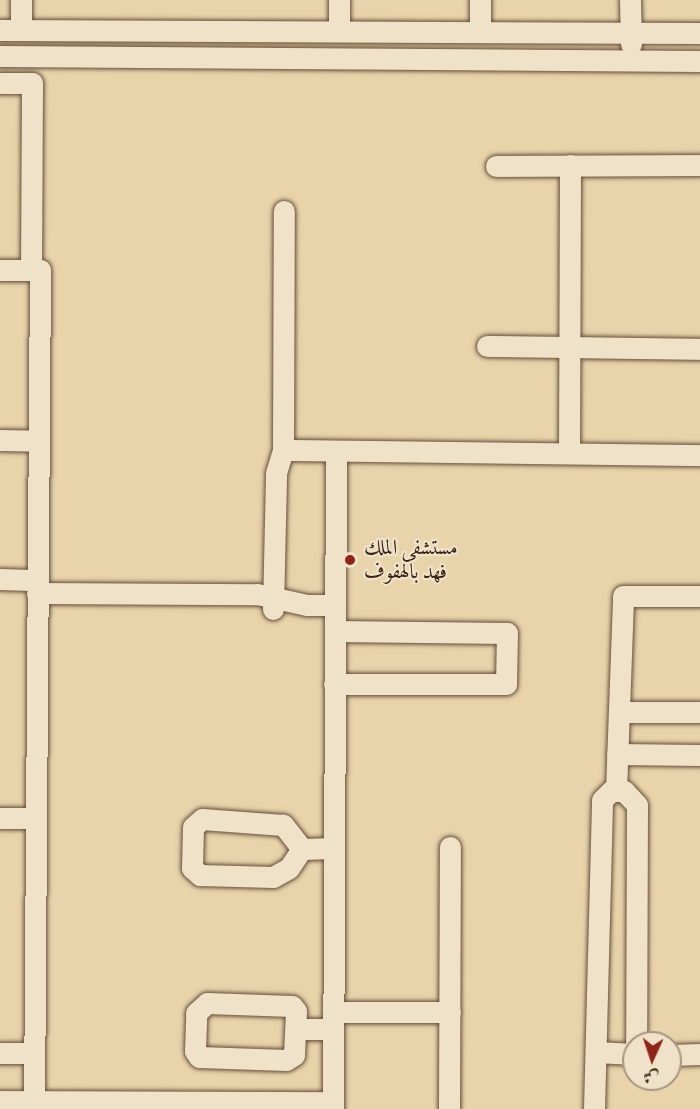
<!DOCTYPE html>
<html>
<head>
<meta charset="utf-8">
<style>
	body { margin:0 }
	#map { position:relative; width:700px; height:1109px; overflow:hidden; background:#e8d3aa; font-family:"Libre Bodoni",Amiri,serif }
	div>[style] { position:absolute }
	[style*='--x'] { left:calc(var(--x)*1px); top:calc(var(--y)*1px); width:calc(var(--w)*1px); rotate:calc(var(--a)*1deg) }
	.roads { filter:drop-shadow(0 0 2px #664e3a) drop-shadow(0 0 2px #664e3a) }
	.minor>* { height:21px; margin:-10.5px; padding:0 10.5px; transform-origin:10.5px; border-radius:10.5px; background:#f0e2c8 }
	.dots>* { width:16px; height:16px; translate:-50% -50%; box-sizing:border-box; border:3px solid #f0e2c8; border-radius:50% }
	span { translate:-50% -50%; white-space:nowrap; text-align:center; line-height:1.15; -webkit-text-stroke:4.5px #f0e2c8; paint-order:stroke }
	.poi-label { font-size:21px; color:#3a2114 }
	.left { translate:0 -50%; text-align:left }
	.north { position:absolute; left:622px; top:1031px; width:60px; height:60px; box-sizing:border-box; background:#f0e2c8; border:2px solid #a79580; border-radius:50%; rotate:183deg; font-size:16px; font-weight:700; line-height:24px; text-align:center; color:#3a2114 }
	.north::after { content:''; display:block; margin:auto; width:21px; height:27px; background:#8f2418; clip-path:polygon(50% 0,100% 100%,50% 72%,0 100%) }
</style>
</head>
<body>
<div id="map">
	<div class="roads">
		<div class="minor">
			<i style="--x:21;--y:0;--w:30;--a:90"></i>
			<i style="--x:339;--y:0;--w:31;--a:90"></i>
			<i style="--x:630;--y:0;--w:44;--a:88.7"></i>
			<i style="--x:0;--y:30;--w:700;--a:0.25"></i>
			<i style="--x:480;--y:32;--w:32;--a:-90"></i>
			<i style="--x:0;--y:56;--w:700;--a:0.41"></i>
			<i style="--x:0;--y:83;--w:32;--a:0"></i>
			<i style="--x:32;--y:83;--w:187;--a:90.3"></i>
			<i style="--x:496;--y:166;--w:204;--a:-0.3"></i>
			<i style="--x:0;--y:270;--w:40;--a:0"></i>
			<i style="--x:40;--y:270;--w:831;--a:90.41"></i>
			<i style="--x:487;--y:346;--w:213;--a:0.8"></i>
			<i style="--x:0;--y:440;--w:39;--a:1"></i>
			<i style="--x:283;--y:450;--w:417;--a:0.7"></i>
			<i style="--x:569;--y:453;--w:288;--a:-89.8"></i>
			<i style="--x:0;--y:579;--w:38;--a:2"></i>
			<i style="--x:37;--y:593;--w:220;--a:0.3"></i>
			<i style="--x:257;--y:594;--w:51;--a:12.4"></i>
			<i style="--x:307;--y:605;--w:28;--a:0"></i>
			<i style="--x:273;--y:609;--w:136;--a:-88.7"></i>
			<i style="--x:276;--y:473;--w:24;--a:-73"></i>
			<i style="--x:283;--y:450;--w:239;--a:-89.8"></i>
			<i style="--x:334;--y:684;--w:172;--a:0"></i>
			<i style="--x:506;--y:684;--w:51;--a:-88.9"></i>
			<i style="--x:507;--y:633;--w:172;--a:-179.3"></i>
			<i style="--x:619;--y:712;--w:81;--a:0"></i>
			<i style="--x:617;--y:754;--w:83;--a:0.7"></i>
			<i style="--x:616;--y:791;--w:195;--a:-87.9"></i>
			<i style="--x:623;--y:596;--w:77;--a:0"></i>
			<i style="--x:0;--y:818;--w:36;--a:0"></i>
			<i style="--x:302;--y:849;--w:31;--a:-128"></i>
			<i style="--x:283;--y:825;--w:81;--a:-175.8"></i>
			<i style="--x:202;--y:819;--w:12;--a:138"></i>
			<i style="--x:193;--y:827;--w:41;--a:91.4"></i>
			<i style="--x:192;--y:868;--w:11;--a:41"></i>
			<i style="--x:200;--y:875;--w:73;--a:1.6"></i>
			<i style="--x:273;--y:877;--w:18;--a:-29"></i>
			<i style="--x:289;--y:868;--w:23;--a:-56"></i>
			<i style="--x:302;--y:849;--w:32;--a:-2"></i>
			<i style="--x:207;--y:1003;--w:85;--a:2"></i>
			<i style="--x:292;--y:1006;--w:6;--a:51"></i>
			<i style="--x:296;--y:1011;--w:44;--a:92.6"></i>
			<i style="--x:294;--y:1055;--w:9;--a:148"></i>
			<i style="--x:286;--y:1060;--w:87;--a:-178"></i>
			<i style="--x:199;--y:1057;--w:7;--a:-124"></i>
			<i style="--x:195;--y:1051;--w:38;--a:-88"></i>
			<i style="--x:196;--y:1013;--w:15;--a:-42"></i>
			<i style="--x:333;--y:1012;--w:117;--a:0"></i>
			<i style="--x:296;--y:1029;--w:37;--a:0"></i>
			<i style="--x:596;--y:1052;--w:38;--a:3"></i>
			<i style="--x:0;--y:1053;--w:34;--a:0"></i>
			<i style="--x:670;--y:1055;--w:30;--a:-2"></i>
			<i style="--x:0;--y:1101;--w:333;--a:0.2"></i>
			<i style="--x:333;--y:1109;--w:658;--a:-89.74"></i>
			<i style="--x:449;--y:1109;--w:262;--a:-89.8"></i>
			<i style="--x:594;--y:1109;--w:309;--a:-88.5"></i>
			<i style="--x:602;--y:800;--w:13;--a:-45"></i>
			<i style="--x:611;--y:791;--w:13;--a:0"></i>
			<i style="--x:624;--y:791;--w:19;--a:47"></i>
			<i style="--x:637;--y:805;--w:238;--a:90.2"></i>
		</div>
	</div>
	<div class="dots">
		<i style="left:350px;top:560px;background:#8f2418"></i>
	</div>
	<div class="poi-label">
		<span class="left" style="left:364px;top:560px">مستشفى الملك<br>فهد بالهفوف</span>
	</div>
	<div class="north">ش</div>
</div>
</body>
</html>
